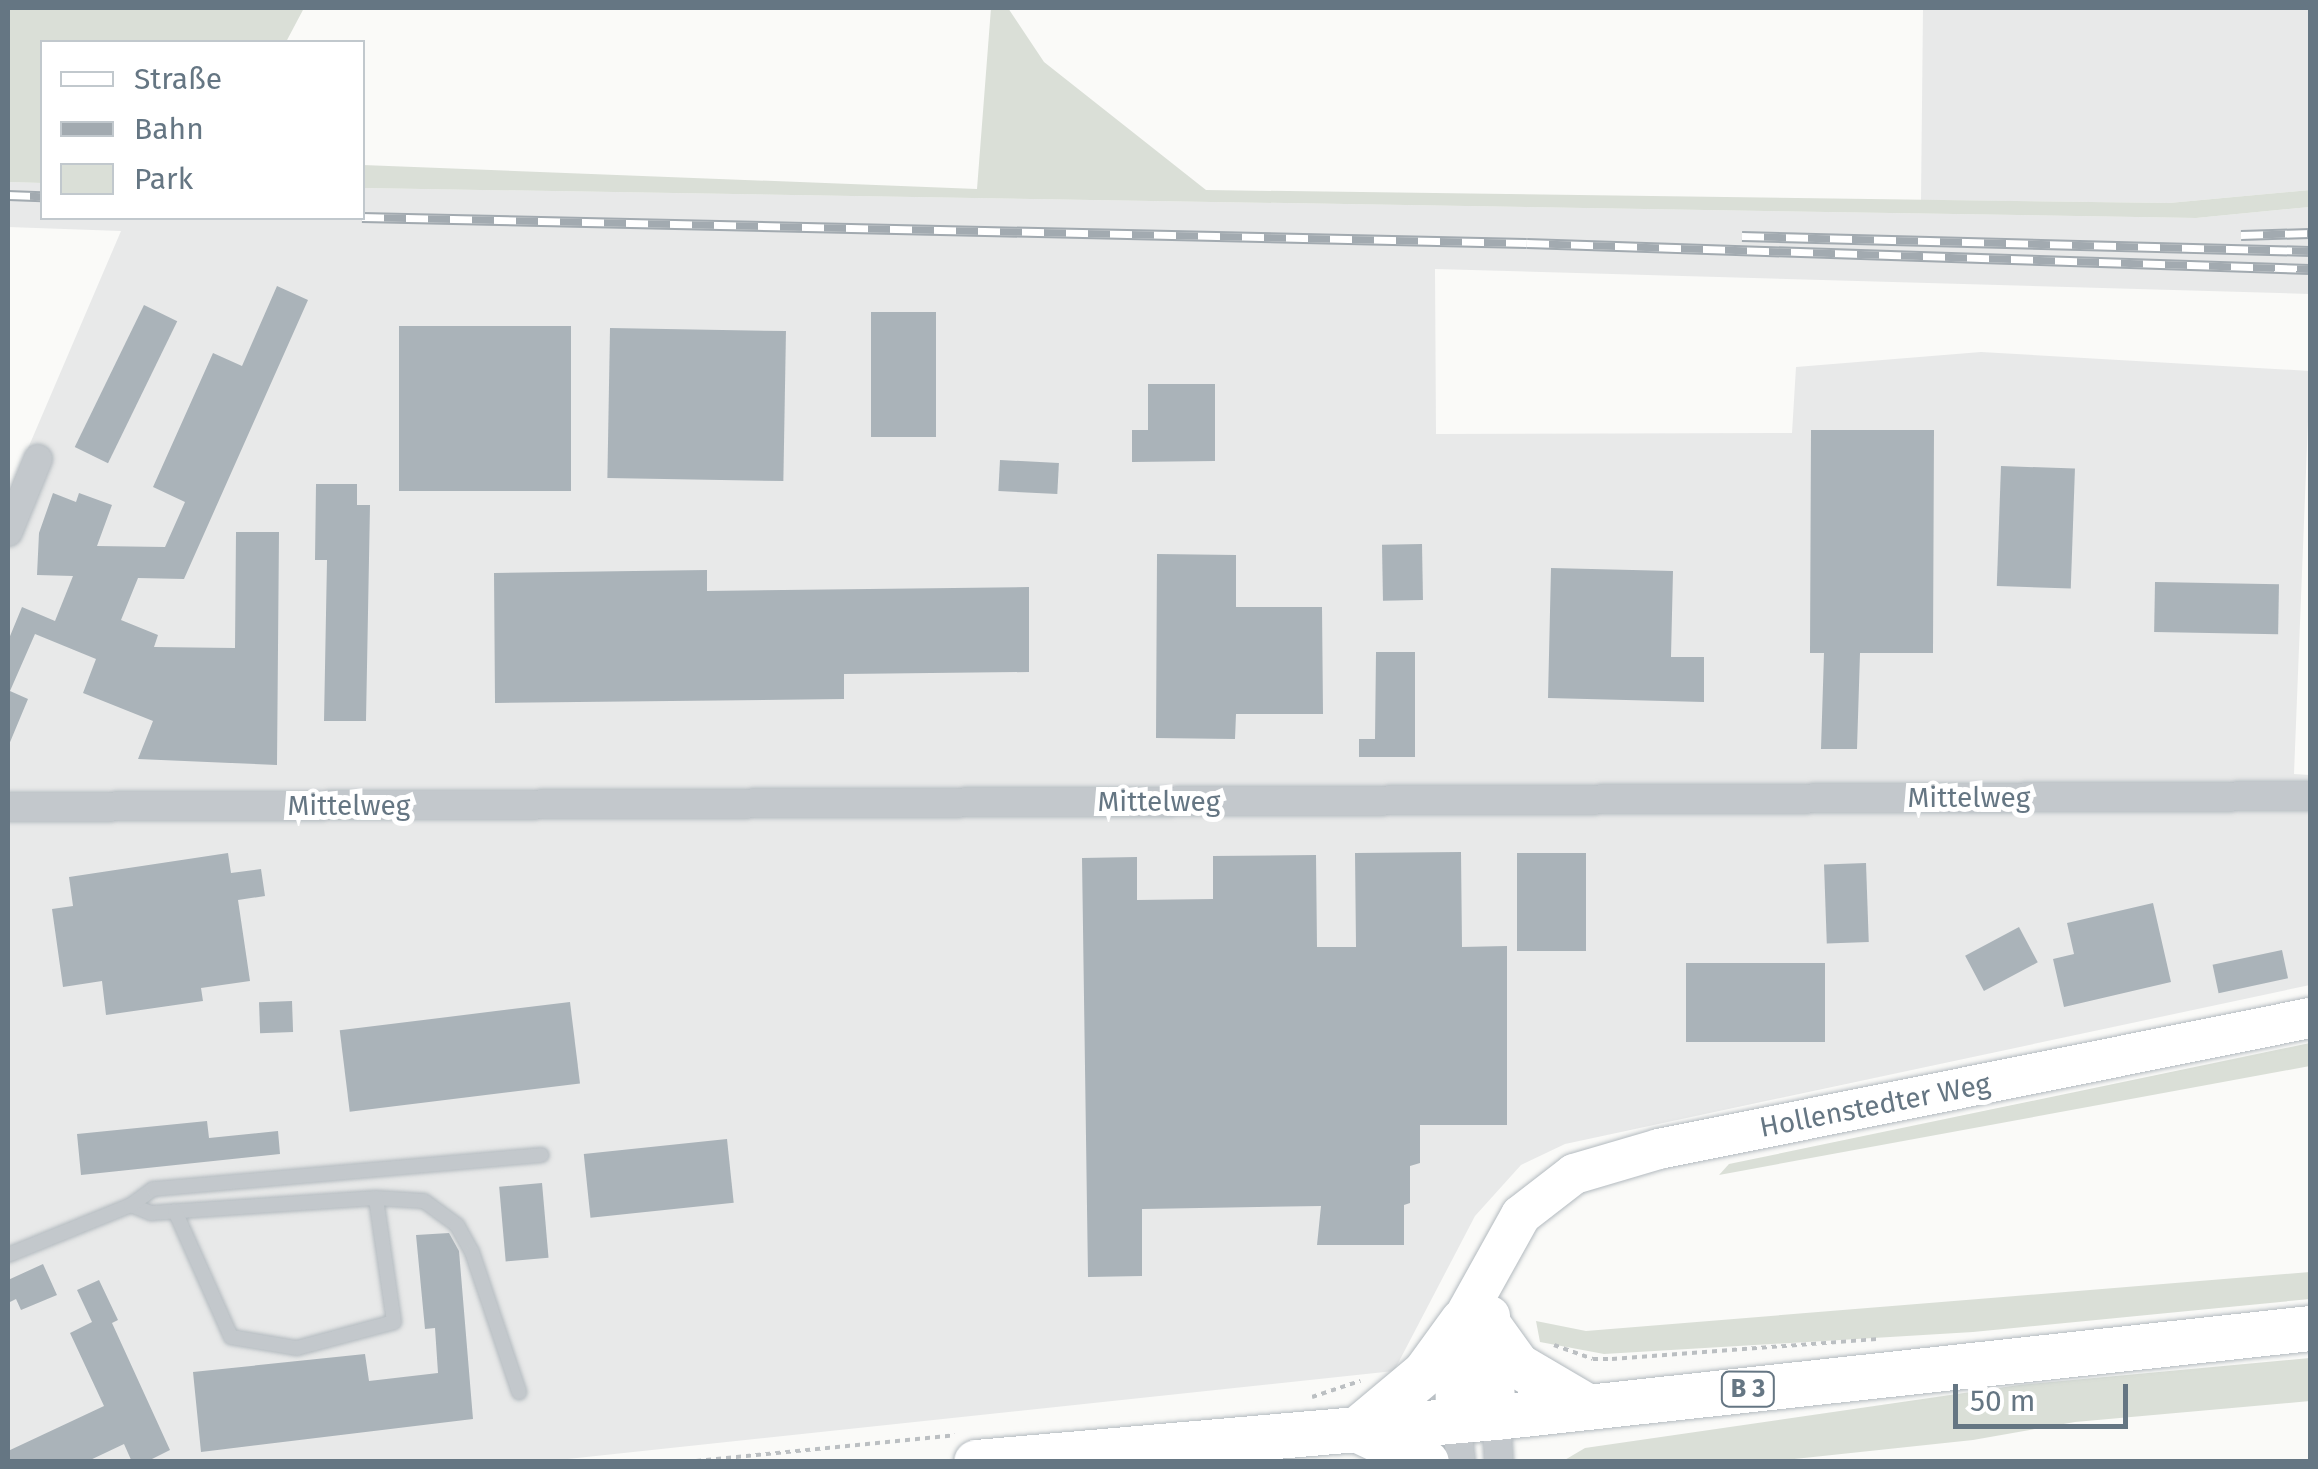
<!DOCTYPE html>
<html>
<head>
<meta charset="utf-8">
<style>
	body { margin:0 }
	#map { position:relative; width:2318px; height:1469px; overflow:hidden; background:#fafaf8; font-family:"Fira Sans",sans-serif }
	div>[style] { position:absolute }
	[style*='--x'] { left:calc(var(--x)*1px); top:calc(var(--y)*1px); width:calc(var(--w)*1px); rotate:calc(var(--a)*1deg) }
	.built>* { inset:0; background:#e8e9e9 }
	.green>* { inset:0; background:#dadfd7 }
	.building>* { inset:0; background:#aab3b9; transform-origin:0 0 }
	.path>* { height:4px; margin-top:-2px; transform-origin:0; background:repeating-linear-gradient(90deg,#bbbfc2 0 5px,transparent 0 10px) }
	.roads { filter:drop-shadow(0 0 2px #b3babf) drop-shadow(0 0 2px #b3babf) }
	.lane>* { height:14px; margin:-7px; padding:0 7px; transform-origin:7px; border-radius:7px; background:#c3c8cc }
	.street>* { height:28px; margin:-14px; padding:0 14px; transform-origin:14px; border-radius:14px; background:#c3c8cc }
	.secondary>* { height:40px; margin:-20px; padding:0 20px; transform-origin:20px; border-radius:20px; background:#fff }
	.primary>* { height:45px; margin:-22.5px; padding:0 22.5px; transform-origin:22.5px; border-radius:22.5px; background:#fff }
	.rail>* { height:11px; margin-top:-5.5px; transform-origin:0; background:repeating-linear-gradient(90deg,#fff 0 22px,#a2aab0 0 44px); box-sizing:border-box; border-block:2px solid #a2aab0 }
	span { translate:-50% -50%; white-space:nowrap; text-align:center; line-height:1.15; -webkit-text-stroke:10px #fff; paint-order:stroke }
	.shield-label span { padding:2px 8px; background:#fff; border:2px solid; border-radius:8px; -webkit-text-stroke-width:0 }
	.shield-label { font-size:25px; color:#657683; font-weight:700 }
	.street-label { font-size:28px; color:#657683 }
	.frame { position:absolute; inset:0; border:10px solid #657683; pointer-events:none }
	.legend { position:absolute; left:40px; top:40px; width:325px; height:180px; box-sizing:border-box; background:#fff; border:2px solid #c1c8cd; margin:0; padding:12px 18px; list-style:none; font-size:30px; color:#657683 }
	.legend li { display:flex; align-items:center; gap:20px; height:50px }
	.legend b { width:50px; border:2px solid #c1c8cd }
	.scale { position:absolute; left:1953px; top:1384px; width:175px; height:45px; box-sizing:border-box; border:5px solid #657683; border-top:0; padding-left:12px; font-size:30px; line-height:35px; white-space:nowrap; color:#657683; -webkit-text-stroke:8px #fff; paint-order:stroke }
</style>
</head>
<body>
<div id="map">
	<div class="built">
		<i style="clip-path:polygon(1923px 8px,2310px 8px,2310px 190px,2169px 203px,1921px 200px)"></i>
		<i style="clip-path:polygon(8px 182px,42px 183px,42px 218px,362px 218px,363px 188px,2196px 218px,2310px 207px,2310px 294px,1435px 269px,1436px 434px,1792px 433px,1796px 367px,1981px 352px,2310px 371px,2294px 774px,2310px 775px,2310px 985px,1565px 1144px,1521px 1165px,1475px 1216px,1394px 1371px,549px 1461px,8px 1461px,8px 495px,121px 231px,8px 227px)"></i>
	</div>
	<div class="green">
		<i style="clip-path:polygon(8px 8px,304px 8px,286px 42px,42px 42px,42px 183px,8px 182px)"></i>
		<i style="clip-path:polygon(991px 8px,1008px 8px,1044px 62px,1206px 190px,2169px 203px,2310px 190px,2310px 207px,2196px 218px,363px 188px,363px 165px,977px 189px)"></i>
		<i style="clip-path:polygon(2310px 1043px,2310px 1066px,1719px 1175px,1729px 1164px)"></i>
		<i style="clip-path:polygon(2310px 1272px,2310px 1299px,1973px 1332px,1604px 1354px,1540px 1342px,1536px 1321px,1586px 1331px)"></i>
		<i style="clip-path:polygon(2310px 1358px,2310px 1401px,2075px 1422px,1973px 1440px,1775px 1461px,1563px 1461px,1585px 1448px,2019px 1385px)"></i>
	</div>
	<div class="building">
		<i style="clip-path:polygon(277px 286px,308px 300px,184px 579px,138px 578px,121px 620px,158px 635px,154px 647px,235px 648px,236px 532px,279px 532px,277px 765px,138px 759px,153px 721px,83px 693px,96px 659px,35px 634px,10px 691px,28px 699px,8px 747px,8px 641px,22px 607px,55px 621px,73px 576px,37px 575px,39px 533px,53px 493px,76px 502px,79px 493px,112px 505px,97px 546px,165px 547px,185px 502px,153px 487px,213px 353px,242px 366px)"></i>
		<i style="left:144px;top:305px;width:37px;height:158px;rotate:26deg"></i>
		<i style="left:871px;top:312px;width:65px;height:125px"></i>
		<i style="left:571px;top:326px;width:165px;height:172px;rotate:90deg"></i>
		<i style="left:610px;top:328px;width:176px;height:150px;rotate:1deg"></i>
		<i style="clip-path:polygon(1148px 384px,1215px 384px,1215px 461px,1132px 462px,1132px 430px,1148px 430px)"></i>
		<i style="clip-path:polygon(1811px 430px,1934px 430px,1933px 653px,1860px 653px,1857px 749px,1821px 749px,1824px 653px,1810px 653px)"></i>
		<i style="left:1000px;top:460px;width:59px;height:31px;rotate:3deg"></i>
		<i style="left:2001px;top:466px;width:74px;height:120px;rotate:2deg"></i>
		<i style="clip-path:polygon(316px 484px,357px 484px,357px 505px,370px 505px,366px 721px,324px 721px,327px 560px,315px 560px)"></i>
		<i style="left:1422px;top:544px;width:56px;height:40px;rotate:89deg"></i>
		<i style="clip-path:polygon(1157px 554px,1236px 555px,1236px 607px,1322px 607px,1323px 714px,1236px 714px,1235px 739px,1156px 738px)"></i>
		<i style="clip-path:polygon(1551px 568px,1673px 571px,1671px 657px,1704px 657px,1704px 702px,1548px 698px)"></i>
		<i style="clip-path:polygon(707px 570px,707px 591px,1029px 587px,1029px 672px,844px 674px,844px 699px,495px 703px,494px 573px)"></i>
		<i style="left:2155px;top:582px;width:124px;height:50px;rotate:1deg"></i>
		<i style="clip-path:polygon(1376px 652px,1415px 652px,1415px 757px,1359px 757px,1359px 739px,1375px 739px)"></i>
		<i style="clip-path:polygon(1461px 852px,1462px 947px,1507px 946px,1507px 1125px,1420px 1125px,1420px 1163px,1410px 1166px,1410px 1203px,1404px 1205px,1404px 1245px,1317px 1245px,1321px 1206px,1142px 1209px,1142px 1276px,1088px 1277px,1082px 858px,1137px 857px,1137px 900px,1213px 899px,1213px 856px,1316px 855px,1317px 947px,1356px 947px,1355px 853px)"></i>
		<i style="clip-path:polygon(228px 853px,231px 873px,261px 869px,265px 896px,238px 900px,250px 981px,201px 988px,203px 1001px,106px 1015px,102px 981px,63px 987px,52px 909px,73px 906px,69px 877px)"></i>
		<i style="left:1517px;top:853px;width:69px;height:98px"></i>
		<i style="left:1866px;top:863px;width:79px;height:42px;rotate:88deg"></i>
		<i style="clip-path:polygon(2153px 903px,2171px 982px,2064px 1007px,2053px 959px,2074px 954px,2067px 923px)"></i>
		<i style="left:2019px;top:927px;width:40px;height:61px;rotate:62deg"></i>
		<i style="left:2282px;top:950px;width:29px;height:71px;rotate:78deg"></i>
		<i style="left:1686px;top:963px;width:139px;height:79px"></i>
		<i style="left:292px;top:1001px;width:31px;height:33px;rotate:88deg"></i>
		<i style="left:570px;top:1002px;width:82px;height:232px;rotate:83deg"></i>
		<i style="clip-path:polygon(207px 1121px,209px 1138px,278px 1131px,280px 1154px,81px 1175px,77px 1134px)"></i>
		<i style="left:727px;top:1139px;width:64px;height:144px;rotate:84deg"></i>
		<i style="left:542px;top:1183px;width:75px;height:43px;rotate:85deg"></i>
		<i style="clip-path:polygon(449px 1233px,459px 1251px,473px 1419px,201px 1452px,193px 1372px,365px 1354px,369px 1381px,438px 1373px,435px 1328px,425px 1329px,416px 1235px)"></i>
		<i style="clip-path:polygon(43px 1264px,57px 1295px,21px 1310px,16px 1299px,8px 1303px,8px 1280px)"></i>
		<i style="clip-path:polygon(99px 1280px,118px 1320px,112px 1323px,170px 1450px,146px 1462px,132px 1462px,124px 1444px,86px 1462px,8px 1462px,8px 1451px,104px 1406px,70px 1333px,92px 1322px,77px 1290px)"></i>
	</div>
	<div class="path">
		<i style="--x:1554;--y:1345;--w:41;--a:19.7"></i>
		<i style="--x:1593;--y:1359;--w:19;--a:0"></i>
		<i style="--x:1612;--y:1359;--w:265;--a:-4.3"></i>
		<i style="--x:1312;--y:1397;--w:51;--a:-18.4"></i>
		<i style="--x:686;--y:1462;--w:270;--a:-5.7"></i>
	</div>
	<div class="roads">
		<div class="lane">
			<i style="--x:131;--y:1205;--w:22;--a:22"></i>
			<i style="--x:151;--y:1213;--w:225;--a:-3.8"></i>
			<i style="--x:376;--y:1198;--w:48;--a:3.6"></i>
			<i style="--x:424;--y:1201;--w:41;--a:36"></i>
			<i style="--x:457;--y:1225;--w:31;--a:61"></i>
			<i style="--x:472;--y:1252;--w:148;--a:71.4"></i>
			<i style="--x:175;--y:1211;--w:138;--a:66"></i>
			<i style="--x:231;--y:1337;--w:67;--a:9.5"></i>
			<i style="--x:297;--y:1348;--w:100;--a:-15"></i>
			<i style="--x:394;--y:1322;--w:125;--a:-98.3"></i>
			<i style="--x:8;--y:1255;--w:133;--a:-22.1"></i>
			<i style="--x:131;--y:1205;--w:27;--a:-36"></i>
			<i style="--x:153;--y:1189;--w:390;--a:-5"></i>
		</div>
		<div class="street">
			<i style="--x:8;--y:532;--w:79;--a:-67.7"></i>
			<i style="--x:8;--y:807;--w:2302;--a:-0.27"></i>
			<i style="--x:1496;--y:1417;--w:45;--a:86.2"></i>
			<i style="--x:1456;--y:1420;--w:42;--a:83.2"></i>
		</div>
		<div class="secondary">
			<i style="--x:1490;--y:1316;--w:101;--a:86.6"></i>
			<i style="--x:1456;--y:1420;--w:72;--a:-90.8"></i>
			<i style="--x:1455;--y:1348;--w:28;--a:-75"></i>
			<i style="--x:1462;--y:1321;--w:121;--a:-60.9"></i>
			<i style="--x:1521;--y:1215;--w:67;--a:-37.7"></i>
			<i style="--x:1574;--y:1174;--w:89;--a:-16.4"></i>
			<i style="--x:1659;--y:1149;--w:664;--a:-11.38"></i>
		</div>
		<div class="primary">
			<i style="--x:1491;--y:1329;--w:44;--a:54.2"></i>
			<i style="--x:1517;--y:1365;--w:82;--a:30.6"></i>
			<i style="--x:1356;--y:1430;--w:90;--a:-40"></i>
			<i style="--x:1425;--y:1372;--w:63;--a:-54"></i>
			<i style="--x:1358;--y:1430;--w:75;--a:25.2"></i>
			<i style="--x:976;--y:1462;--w:522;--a:-4.95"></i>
			<i style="--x:1496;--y:1417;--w:819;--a:-6.24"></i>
		</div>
	</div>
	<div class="rail">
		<i style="--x:8;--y:195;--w:34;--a:2"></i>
		<i style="--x:362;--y:217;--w:1165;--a:1.28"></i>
		<i style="--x:1527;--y:243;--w:783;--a:1.9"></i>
		<i style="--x:2241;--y:235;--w:69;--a:-1.7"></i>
		<i style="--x:1742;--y:236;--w:568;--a:1.51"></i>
	</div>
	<div class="shield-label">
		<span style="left:1748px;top:1389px">B 3</span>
	</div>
	<div class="street-label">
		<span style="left:1969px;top:798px">Mittelweg</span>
		<span style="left:1159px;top:802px">Mittelweg</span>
		<span style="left:349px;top:806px">Mittelweg</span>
		<span style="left:1875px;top:1106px;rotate:-11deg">Hollenstedter Weg</span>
	</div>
	<div class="frame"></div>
	<ul class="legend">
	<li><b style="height:12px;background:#fff"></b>Straße</li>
	<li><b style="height:12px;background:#a2aab0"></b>Bahn</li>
	<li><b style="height:28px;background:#dadfd7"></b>Park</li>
	</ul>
	<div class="scale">50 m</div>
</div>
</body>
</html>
